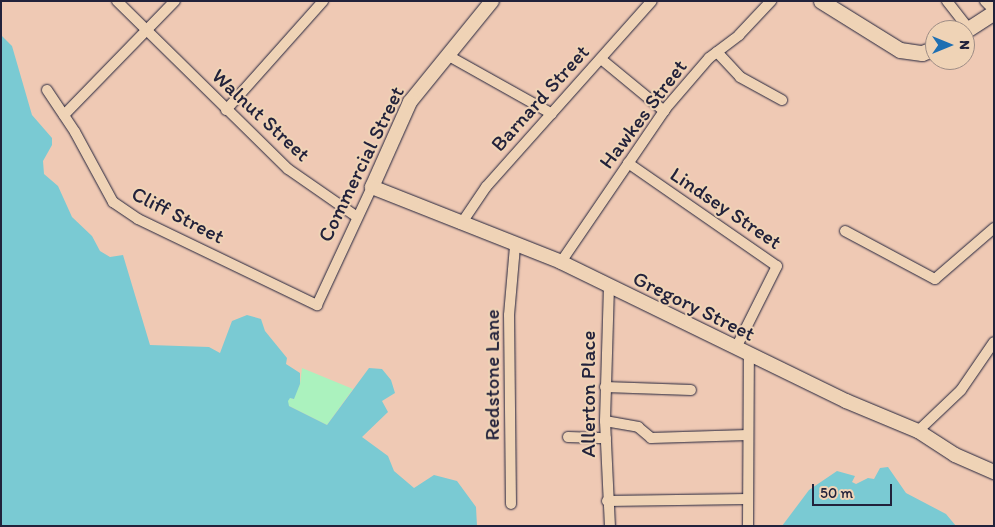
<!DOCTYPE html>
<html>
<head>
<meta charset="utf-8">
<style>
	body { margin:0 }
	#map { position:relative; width:995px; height:527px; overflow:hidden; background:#efc9b4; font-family:Itim,sans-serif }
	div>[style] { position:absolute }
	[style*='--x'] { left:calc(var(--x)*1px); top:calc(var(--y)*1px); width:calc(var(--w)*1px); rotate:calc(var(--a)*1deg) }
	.green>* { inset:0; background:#abf2be }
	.water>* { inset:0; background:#7acad3 }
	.roads { filter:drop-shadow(0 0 1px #22223b) drop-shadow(0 0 1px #22223b) }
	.street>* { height:10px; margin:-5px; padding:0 5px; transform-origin:5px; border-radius:5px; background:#efd3b6 }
	.secondary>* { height:14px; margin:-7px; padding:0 7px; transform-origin:7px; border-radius:7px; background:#efd3b6 }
	.primary>* { height:15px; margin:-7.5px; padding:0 7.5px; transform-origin:7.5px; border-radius:7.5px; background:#efd3b6 }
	span { translate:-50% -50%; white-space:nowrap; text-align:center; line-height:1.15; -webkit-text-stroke:4px #efd3b6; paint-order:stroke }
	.street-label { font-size:21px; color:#22223b }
	.frame { position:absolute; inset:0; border:2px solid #22223b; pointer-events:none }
	.north { position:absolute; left:925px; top:20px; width:50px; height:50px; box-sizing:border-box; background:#efd3b6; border:1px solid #9d8c85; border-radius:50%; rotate:90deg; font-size:14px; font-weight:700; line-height:20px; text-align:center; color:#22223b }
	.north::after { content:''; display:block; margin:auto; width:18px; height:22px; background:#1f6fb2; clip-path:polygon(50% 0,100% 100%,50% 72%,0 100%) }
	.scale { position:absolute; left:812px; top:484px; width:80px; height:22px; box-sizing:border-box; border:2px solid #22223b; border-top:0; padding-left:6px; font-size:15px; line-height:18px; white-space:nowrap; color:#22223b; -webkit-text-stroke:4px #efd3b6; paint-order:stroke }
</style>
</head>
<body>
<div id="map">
	<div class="green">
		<i style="clip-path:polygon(302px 368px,353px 389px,327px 425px,289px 406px,287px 402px,290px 397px,293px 399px,300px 384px)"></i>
	</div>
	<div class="water">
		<i style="clip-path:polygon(1px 35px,12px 46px,32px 115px,52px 138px,52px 145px,43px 161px,44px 174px,58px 186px,72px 217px,92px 236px,100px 251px,110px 257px,123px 255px,150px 345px,209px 347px,220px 353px,232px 321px,247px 315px,261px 319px,265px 331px,287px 358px,286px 364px,300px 373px,300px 384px,294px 399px,290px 398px,288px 401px,289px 406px,327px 425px,369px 368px,382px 369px,391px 380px,395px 393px,382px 401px,388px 412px,362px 437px,388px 456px,394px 471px,414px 488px,434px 475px,457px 481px,476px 507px,477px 526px,1px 526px)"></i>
		<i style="clip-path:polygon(888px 467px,906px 493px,946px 514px,956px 526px,782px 526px,809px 490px,837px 471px,855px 476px,852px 482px,856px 484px,868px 478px,874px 479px,880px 468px)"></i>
	</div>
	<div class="roads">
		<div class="street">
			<i style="--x:117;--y:1;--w:240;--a:44.5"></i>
			<i style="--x:288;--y:169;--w:84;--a:34.8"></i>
			<i style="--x:947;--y:1;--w:34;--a:52"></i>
			<i style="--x:985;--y:1;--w:13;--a:45"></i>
			<i style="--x:717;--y:52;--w:34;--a:47"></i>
			<i style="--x:740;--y:77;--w:48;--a:28.7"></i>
			<i style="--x:447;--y:55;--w:120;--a:29.3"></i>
			<i style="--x:601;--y:59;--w:82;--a:39.5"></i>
			<i style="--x:47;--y:90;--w:50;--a:56.3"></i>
			<i style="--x:75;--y:132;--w:80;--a:61.5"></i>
			<i style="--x:113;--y:202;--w:30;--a:34"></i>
			<i style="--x:138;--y:219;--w:199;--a:25.7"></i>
			<i style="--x:317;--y:305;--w:130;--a:-65"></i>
			<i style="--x:226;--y:110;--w:146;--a:-48.3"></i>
			<i style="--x:64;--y:115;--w:159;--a:-45.8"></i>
			<i style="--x:628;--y:163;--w:181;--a:34.7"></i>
			<i style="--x:777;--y:266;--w:92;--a:116.6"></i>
			<i style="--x:461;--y:224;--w:45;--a:-56"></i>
			<i style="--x:486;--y:187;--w:249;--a:-48.3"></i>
			<i style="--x:845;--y:231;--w:102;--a:28.1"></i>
			<i style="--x:935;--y:279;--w:78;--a:-40.8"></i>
			<i style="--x:561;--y:262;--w:186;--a:-55.7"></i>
			<i style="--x:666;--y:108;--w:66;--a:-49.3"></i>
			<i style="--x:709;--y:58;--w:38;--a:-37"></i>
			<i style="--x:739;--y:35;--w:47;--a:-46.7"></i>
			<i style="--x:609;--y:286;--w:135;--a:91.7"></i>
			<i style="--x:605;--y:421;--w:105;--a:87.3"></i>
			<i style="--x:605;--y:387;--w:86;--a:2"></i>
			<i style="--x:605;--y:421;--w:34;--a:10"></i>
			<i style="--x:638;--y:427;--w:17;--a:40"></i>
			<i style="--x:651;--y:438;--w:97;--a:-1.8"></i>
			<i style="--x:918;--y:431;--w:59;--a:-43.6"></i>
			<i style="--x:961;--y:390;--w:58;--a:-55.5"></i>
			<i style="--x:568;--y:437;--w:38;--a:2"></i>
			<i style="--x:607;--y:501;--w:141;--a:-0.8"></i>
			<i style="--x:511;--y:504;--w:189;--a:-90.6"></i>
			<i style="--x:509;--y:315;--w:69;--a:-85"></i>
			<i style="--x:748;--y:526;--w:172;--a:-89.7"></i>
		</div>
		<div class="secondary">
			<i style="--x:492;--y:1;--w:130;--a:129.1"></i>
			<i style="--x:410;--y:102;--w:93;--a:114.1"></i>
			<i style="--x:372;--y:187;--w:203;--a:21.6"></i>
			<i style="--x:561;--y:262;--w:317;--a:26"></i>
			<i style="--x:846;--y:401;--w:78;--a:22.6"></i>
			<i style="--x:918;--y:431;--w:44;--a:33"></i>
			<i style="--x:955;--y:455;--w:43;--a:23.6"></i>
		</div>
		<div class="primary">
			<i style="--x:821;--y:1;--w:93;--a:31.8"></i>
			<i style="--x:900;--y:50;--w:22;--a:8"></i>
			<i style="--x:922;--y:53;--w:14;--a:-21"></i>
			<i style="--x:965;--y:31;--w:35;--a:-33"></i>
		</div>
	</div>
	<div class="street-label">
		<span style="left:540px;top:98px;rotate:-48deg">Barnard Street</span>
		<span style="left:643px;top:114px;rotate:-53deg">Hawkes Street</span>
		<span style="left:261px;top:115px;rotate:43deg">Walnut Street</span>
		<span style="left:361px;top:164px;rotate:-64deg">Commercial Street</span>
		<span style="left:726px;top:208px;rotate:34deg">Lindsey Street</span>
		<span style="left:178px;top:215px;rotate:27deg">Cliff Street</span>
		<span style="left:694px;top:306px;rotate:26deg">Gregory Street</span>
		<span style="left:492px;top:375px;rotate:-90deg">Redstone Lane</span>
		<span style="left:588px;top:394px;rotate:-90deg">Allerton Place</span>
	</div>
	<div class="frame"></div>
	<div class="north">N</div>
	<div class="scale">50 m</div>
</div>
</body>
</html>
